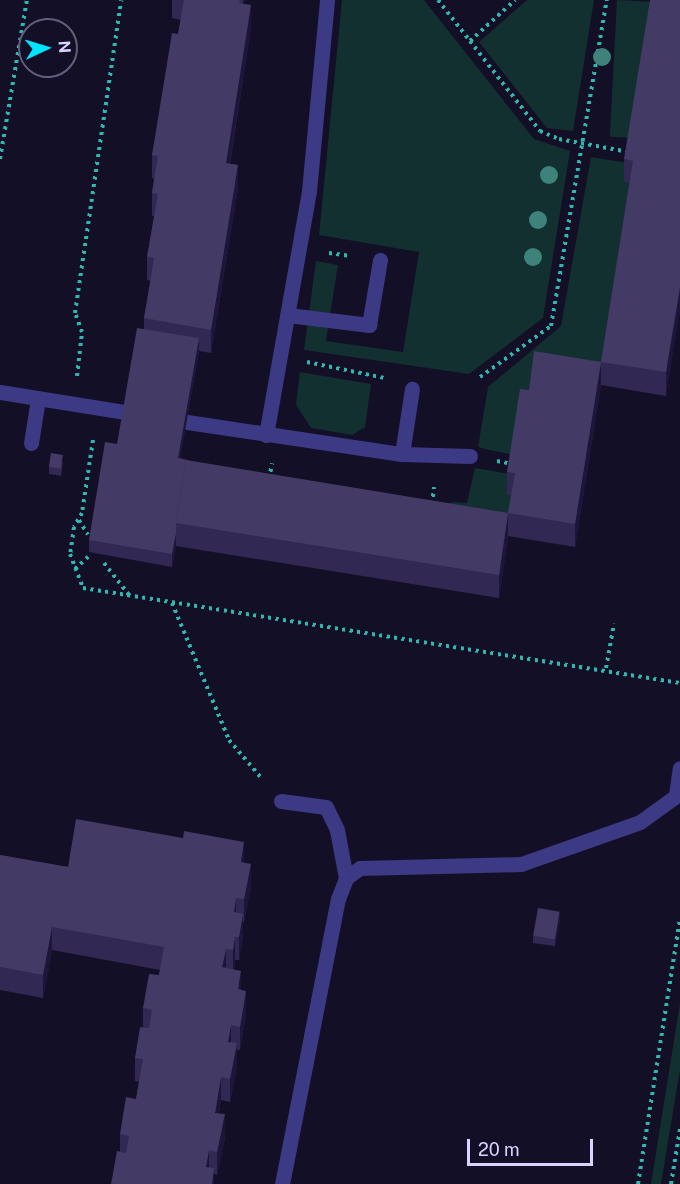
<!DOCTYPE html>
<html>
<head>
<meta charset="utf-8">
<style>
	body { margin:0 }
	#map { position:relative; width:680px; height:1184px; overflow:hidden; background:#130f26; font-family:"Public Sans",sans-serif }
	div>[style] { position:absolute }
	[style*='--x'] { left:calc(var(--x)*1px); top:calc(var(--y)*1px); width:calc(var(--w)*1px); rotate:calc(var(--a)*1deg) }
	.green>* { inset:0; background:#12302f; transform-origin:0 0 }
	.path>* { height:4px; margin-top:-2px; transform-origin:0; background:repeating-linear-gradient(90deg,#2fb8b0 0 3px,transparent 0 7.5px) }
	.minor>* { height:15px; margin:-7.5px; padding:0 7.5px; transform-origin:7.5px; border-radius:7.5px; background:#3d3a85 }
	.trees>* { width:18px; height:18px; margin:-9px; border-radius:50%; background:#3d827b }
	.wall>* { inset:0; background:#312854 }
	.shaded-wall>* { inset:0; background:#1d163a }
	.building>* { inset:0; background:#433a66; transform-origin:0 0 }
	span { translate:-50% -50%; white-space:nowrap; text-align:center; line-height:1.15; -webkit-text-stroke:4.5px #130f26; paint-order:stroke }
	.north { position:absolute; left:18px; top:18px; width:60px; height:60px; box-sizing:border-box; background:#130f26; border:2px solid #625e7d; border-radius:50%; rotate:86deg; font-size:16px; font-weight:700; line-height:24px; text-align:center; color:#d9d4ff }
	.north::after { content:''; display:block; margin:auto; width:21px; height:27px; background:#00e5ff; clip-path:polygon(50% 0,100% 100%,50% 72%,0 100%) }
	.scale { position:absolute; left:467px; top:1139px; width:126px; height:27px; box-sizing:border-box; border:3px solid #d9d4ff; border-top:0; padding-left:8px; font-size:18px; line-height:21px; white-space:nowrap; color:#d9d4ff; -webkit-text-stroke:4px #130f26; paint-order:stroke }
</style>
</head>
<body>
<div id="map">
	<div class="green">
		<i style="clip-path:polygon(342px 0,424px 0,534px 139px,570px 151px,543px 318px,469px 374px,304px 350px,316px 261px,338px 265px,326px 341px,403px 352px,419px 252px,319px 235px)"></i>
		<i style="clip-path:polygon(527px 0,594px 0,573px 131px,547px 128px,479px 42px)"></i>
		<i style="left:617px;top:0;width:37px;height:137px;rotate:3deg"></i>
		<i style="clip-path:polygon(591px 157px,628px 163px,633px 184px,601px 385px,514px 455px,485px 449px,478px 447px,488px 387px,561px 326px)"></i>
		<i style="clip-path:polygon(300px 372px,371px 384px,365px 427px,352px 435px,311px 428px,296px 405px)"></i>
		<i style="clip-path:polygon(475px 468px,510px 474px,515px 496px,508px 536px,447px 526px,451px 502px,467px 503px)"></i>
		<i style="clip-path:polygon(680px 1003px,680px 1070px,661px 1184px,651px 1184px)"></i>
	</div>
	<div class="path">
		<i style="--x:438;--y:0;--w:52;--a:52"></i>
		<i style="--x:470;--y:41;--w:61;--a:-42.3"></i>
		<i style="--x:470;--y:41;--w:114;--a:52.1"></i>
		<i style="--x:540;--y:131;--w:21;--a:23"></i>
		<i style="--x:559;--y:139;--w:71;--a:10.5"></i>
		<i style="--x:0;--y:159;--w:161;--a:-80.4"></i>
		<i style="--x:329;--y:253;--w:22;--a:8"></i>
		<i style="--x:307;--y:362;--w:80;--a:11.6"></i>
		<i style="--x:77;--y:376;--w:44;--a:-83.5"></i>
		<i style="--x:82;--y:332;--w:20;--a:-110"></i>
		<i style="--x:75;--y:313;--w:316;--a:-81.6"></i>
		<i style="--x:480;--y:377;--w:87;--a:-35.7"></i>
		<i style="--x:551;--y:326;--w:331;--a:-80.3"></i>
		<i style="--x:93;--y:440;--w:74;--a:98.6"></i>
		<i style="--x:82;--y:513;--w:16;--a:120"></i>
		<i style="--x:74;--y:527;--w:27;--a:98"></i>
		<i style="--x:70;--y:554;--w:36;--a:69"></i>
		<i style="--x:83;--y:588;--w:605;--a:9.04"></i>
		<i style="--x:497;--y:461;--w:15;--a:11"></i>
		<i style="--x:269;--y:479;--w:16;--a:-79"></i>
		<i style="--x:432;--y:504;--w:17;--a:-83"></i>
		<i style="--x:79;--y:520;--w:17;--a:59"></i>
		<i style="--x:104;--y:563;--w:41;--a:52"></i>
		<i style="--x:75;--y:569;--w:18;--a:-43"></i>
		<i style="--x:172;--y:603;--w:148;--a:67.4"></i>
		<i style="--x:229;--y:740;--w:52;--a:49.6"></i>
		<i style="--x:606;--y:668;--w:45;--a:-79.7"></i>
		<i style="--x:638;--y:1184;--w:268;--a:-81"></i>
		<i style="--x:671;--y:1184;--w:56;--a:-80.7"></i>
	</div>
	<div class="minor">
		<i style="--x:288;--y:315;--w:82;--a:7"></i>
		<i style="--x:369;--y:325;--w:66;--a:-80.4"></i>
		<i style="--x:0;--y:392;--w:127;--a:9.1"></i>
		<i style="--x:187;--y:422;--w:217;--a:8.5"></i>
		<i style="--x:402;--y:454;--w:68;--a:1.7"></i>
		<i style="--x:266;--y:435;--w:248;--a:-80"></i>
		<i style="--x:309;--y:191;--w:192;--a:-84.6"></i>
		<i style="--x:31;--y:443;--w:45;--a:-81"></i>
		<i style="--x:402;--y:454;--w:66;--a:-81.3"></i>
		<i style="--x:676;--y:795;--w:27;--a:-82"></i>
		<i style="--x:281;--y:801;--w:45;--a:7.6"></i>
		<i style="--x:326;--y:807;--w:25;--a:64"></i>
		<i style="--x:337;--y:830;--w:49;--a:79.4"></i>
		<i style="--x:282;--y:1184;--w:290;--a:-78.9"></i>
		<i style="--x:338;--y:899;--w:22;--a:-69"></i>
		<i style="--x:346;--y:878;--w:17;--a:-36"></i>
		<i style="--x:360;--y:868;--w:161;--a:-1.4"></i>
		<i style="--x:521;--y:864;--w:126;--a:-19.4"></i>
		<i style="--x:640;--y:822;--w:49;--a:-35.9"></i>
	</div>
	<div class="trees">
		<i style="left:602px;top:57px"></i>
		<i style="left:549px;top:175px"></i>
		<i style="left:538px;top:220px"></i>
		<i style="left:533px;top:257px"></i>
	</div>
	<div class="wall">
		<i style="clip-path:polygon(172px 0,244px 0,243px 4px,251px 28px,230px 164px,238px 189px,211px 353px,199px 351px,180px 458px,188px 461px,508px 513px,511px 495px,507px 495px,507px 472px,529px 390px,601px 362px,629px 183px,624px 182px,624px 159px,680px 0,666px 396px,601px 385px,575px 547px,508px 536px,499px 598px,176px 546px,172px 567px,89px 552px,89px 540px,117px 444px,144px 329px,144px 318px,151px 281px,147px 280px,147px 257px,154px 216px,152px 216px,152px 193px,154px 179px,152px 178px,152px 155px,181px 20px,172px 18px)"></i>
		<i style="clip-path:polygon(63px 462px,61px 476px,49px 474px,49px 467px)"></i>
		<i style="clip-path:polygon(0 855px,68px 867px,244px 863px,251px 887px,244px 922px,243px 922px,243px 937px,239px 960px,235px 960px,234px 969px,241px 990px,246px 1014px,240px 1050px,237px 1050px,237px 1067px,230px 1102px,221px 1100px,219px 1113px,225px 1138px,217px 1175px,214px 1174px,214px 1184px,120px 1152px,120px 1134px,136px 1099px,139px 1082px,135px 1081px,135px 1058px,143px 1027px,143px 1008px,159px 975px,160px 970px,52px 950px,43px 998px,0 990px)"></i>
		<i style="clip-path:polygon(560px 919px,555px 946px,533px 943px,533px 936px)"></i>
	</div>
	<div class="shaded-wall">
		<i style="clip-path:polygon(251px 5px,251px 28px,226px 186px,226px 163px)"></i>
		<i style="clip-path:polygon(238px 165px,238px 189px,211px 353px,211px 330px)"></i>
		<i style="clip-path:polygon(680px 288px,680px 311px,666px 396px,666px 372px)"></i>
		<i style="clip-path:polygon(199px 338px,199px 350px,178px 471px,178px 458px)"></i>
		<i style="clip-path:polygon(601px 362px,601px 385px,575px 547px,575px 524px)"></i>
		<i style="clip-path:polygon(508px 513px,508px 536px,499px 598px,499px 575px)"></i>
		<i style="clip-path:polygon(176px 533px,176px 546px,172px 567px,172px 554px)"></i>
		<i style="clip-path:polygon(244px 842px,244px 865px,241px 862px)"></i>
		<i style="clip-path:polygon(251px 864px,251px 887px,244px 922px,244px 899px)"></i>
		<i style="clip-path:polygon(236px 898px,236px 921px,234px 912px)"></i>
		<i style="clip-path:polygon(560px 912px,560px 919px,555px 946px,555px 939px)"></i>
		<i style="clip-path:polygon(243px 914px,243px 937px,239px 960px,239px 937px)"></i>
		<i style="clip-path:polygon(52px 927px,52px 950px,43px 998px,43px 975px)"></i>
		<i style="clip-path:polygon(235px 937px,235px 960px,233px 973px,233px 950px)"></i>
		<i style="clip-path:polygon(226px 949px,226px 972px,222px 967px)"></i>
		<i style="clip-path:polygon(241px 971px,241px 994px,238px 989px)"></i>
		<i style="clip-path:polygon(246px 991px,246px 1014px,240px 1050px,240px 1027px)"></i>
		<i style="clip-path:polygon(231px 1025px,231px 1049px,228px 1042px)"></i>
		<i style="clip-path:polygon(237px 1043px,237px 1067px,230px 1102px,230px 1079px)"></i>
		<i style="clip-path:polygon(221px 1077px,221px 1100px,215px 1136px,215px 1113px)"></i>
		<i style="clip-path:polygon(225px 1114px,225px 1138px,217px 1175px,217px 1152px)"></i>
		<i style="clip-path:polygon(209px 1150px,209px 1173px,206px 1167px)"></i>
		<i style="clip-path:polygon(214px 1168px,214px 1184px,212px 1184px)"></i>
	</div>
	<div class="building">
		<i style="clip-path:polygon(184px 0,240px 0,239px 3px,251px 5px,226px 163px,238px 165px,211px 330px,144px 318px,154px 258px,147px 257px,158px 194px,152px 193px,158px 156px,152px 155px,172px 33px,178px 34px)"></i>
		<i style="clip-path:polygon(650px 0,680px 0,680px 288px,666px 372px,601px 362px,633px 161px,624px 159px)"></i>
		<i style="clip-path:polygon(137px 328px,199px 338px,178px 458px,188px 460px,188px 461px,186px 460px,176px 523px,176px 533px,172px 554px,89px 540px,105px 442px,117px 444px)"></i>
		<i style="clip-path:polygon(534px 351px,601px 362px,575px 524px,508px 513px,499px 575px,176px 523px,186px 460px,508px 513px,515px 473px,507px 472px,520px 389px,529px 390px)"></i>
		<i style="left:51px;top:453px;width:12px;height:14px;rotate:9deg"></i>
		<i style="clip-path:polygon(76px 819px,183px 838px,184px 831px,244px 842px,241px 862px,251px 864px,244px 899px,236px 898px,234px 912px,243px 914px,239px 937px,235px 937px,233px 950px,226px 949px,222px 967px,241px 971px,238px 989px,246px 991px,240px 1027px,231px 1025px,228px 1042px,237px 1043px,230px 1079px,221px 1077px,215px 1113px,225px 1114px,217px 1152px,209px 1150px,206px 1167px,214px 1168px,212px 1184px,111px 1184px,117px 1151px,126px 1153px,129px 1136px,120px 1134px,126px 1097px,136px 1099px,143px 1059px,135px 1058px,140px 1027px,149px 1028px,152px 1010px,143px 1008px,149px 974px,159px 975px,164px 947px,52px 927px,43px 975px,0 967px,0 855px,68px 867px)"></i>
		<i style="left:538px;top:908px;width:22px;height:28px;rotate:10deg"></i>
	</div>
	<div class="north">N</div>
	<div class="scale">20 m</div>
</div>
</body>
</html>
